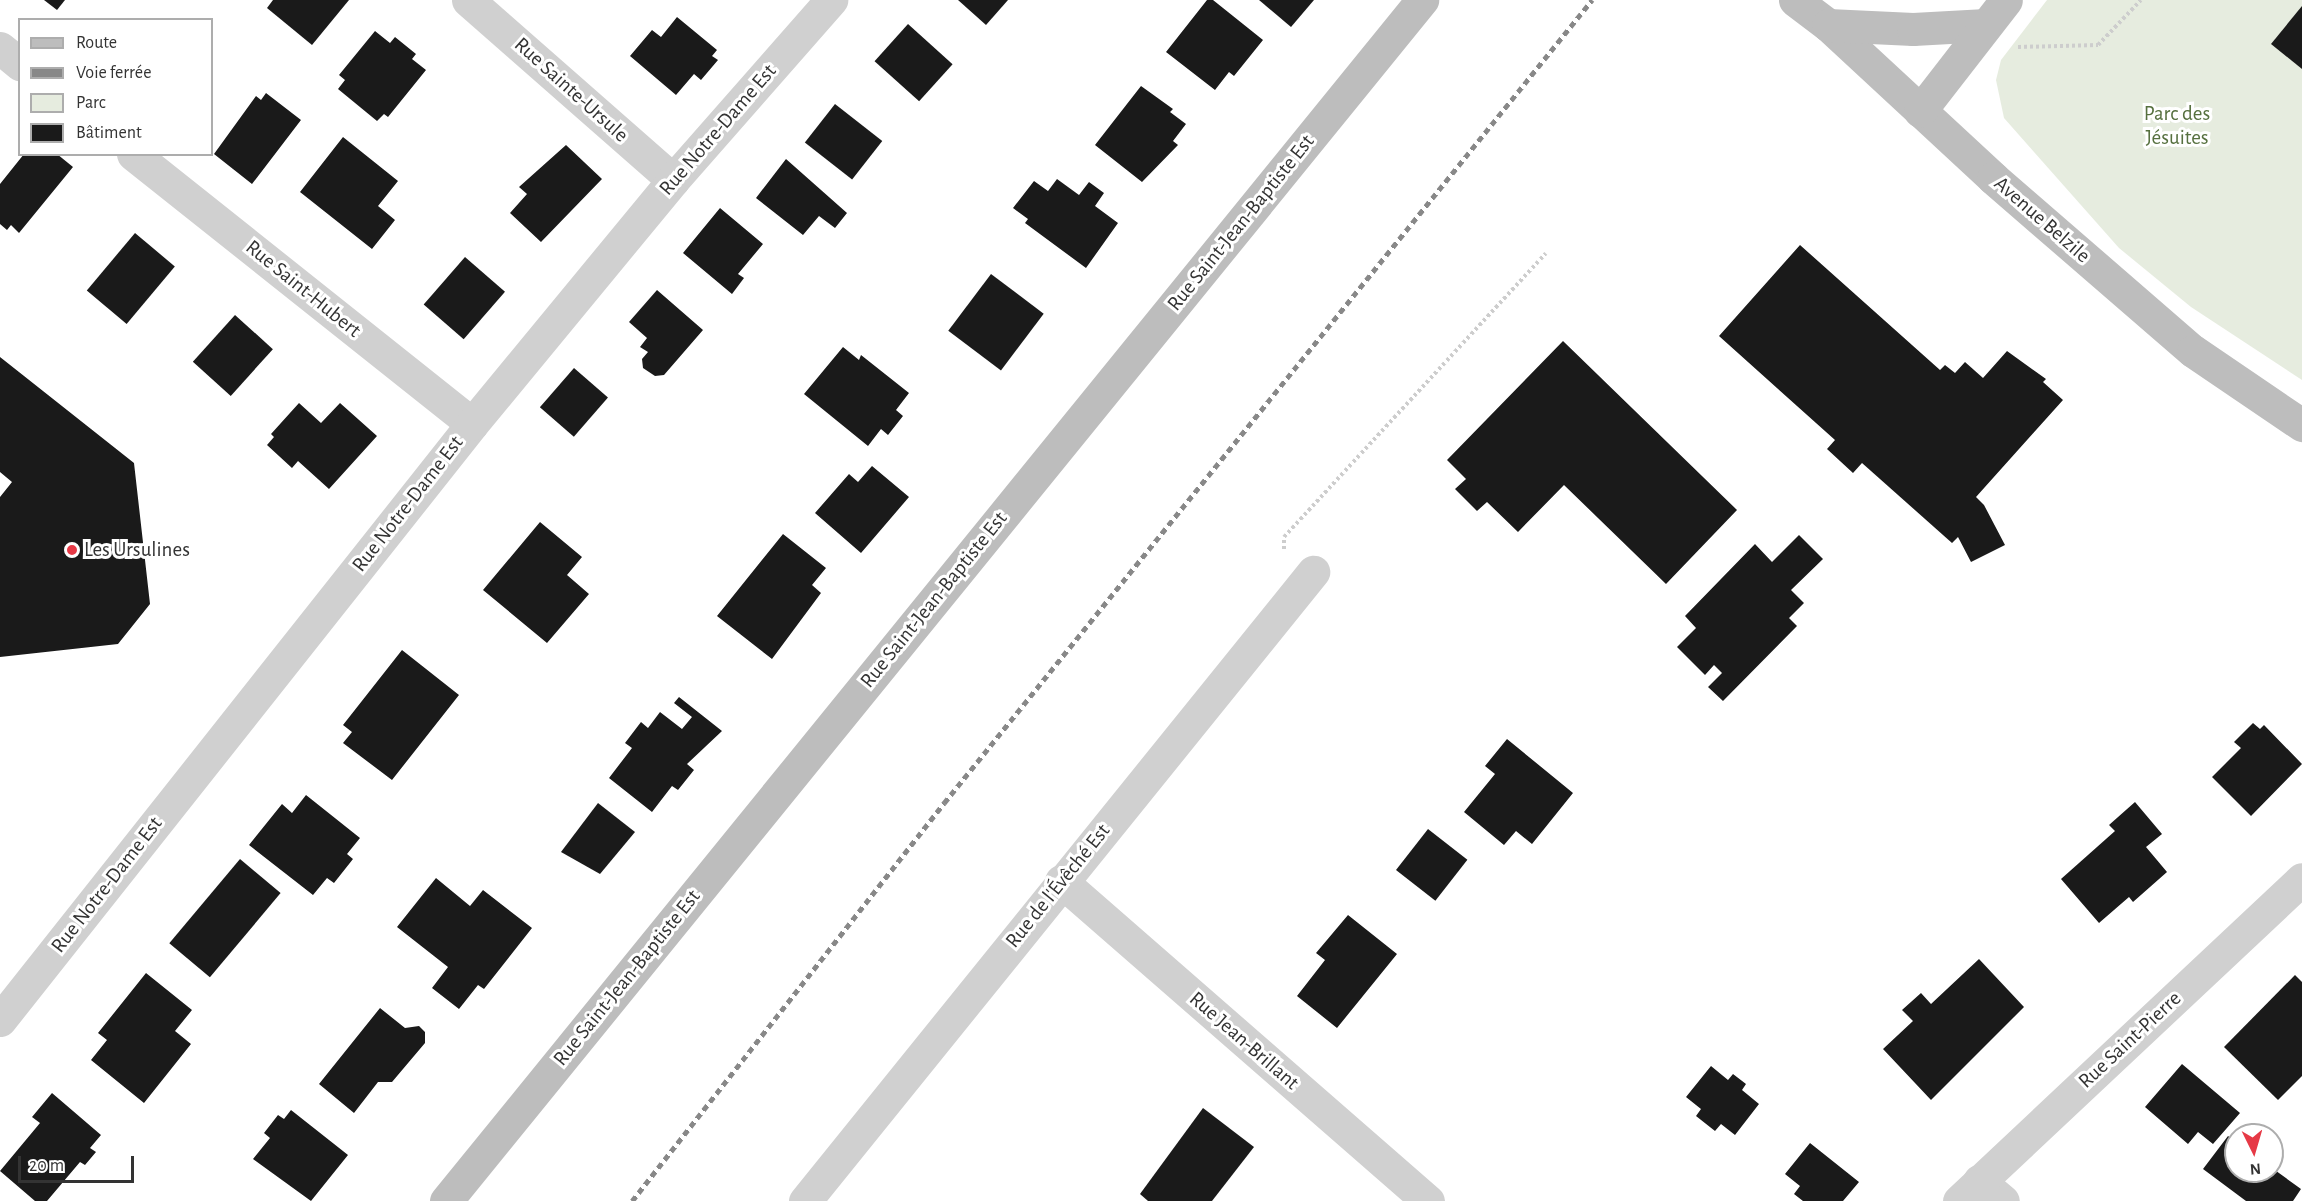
<!DOCTYPE html>
<html>
<head>
<meta charset="utf-8">
<style>
	body { margin:0 }
	#map { position:relative; width:2302px; height:1201px; overflow:hidden; background:#fff; font-family:"Alegreya Sans",sans-serif }
	div>[style] { position:absolute }
	[style*='--x'] { left:calc(var(--x)*1px); top:calc(var(--y)*1px); width:calc(var(--w)*1px); rotate:calc(var(--a)*1deg) }
	.green>* { inset:0; background:#e6ecdf }
	.building>* { inset:0; background:#1a1a1a; transform-origin:0 0 }
	.path>* { height:4px; margin-top:-2px; transform-origin:0; background:repeating-linear-gradient(90deg,#cdcdcd 0 3px,transparent 0 6px) }
	.street>* { height:33px; margin:-16.5px; padding:0 16.5px; transform-origin:16.5px; border-radius:16.5px; background:#d0d0d0 }
	.secondary>* { height:33px; margin:-16.5px; padding:0 16.5px; transform-origin:16.5px; border-radius:16.5px; background:#bdbdbd }
	.rail>* { height:4.5px; margin-top:-2.25px; transform-origin:0; background:repeating-linear-gradient(90deg,#888 0 6px,transparent 0 10.5px) }
	.dots>* { width:16px; height:16px; translate:-50% -50%; box-sizing:border-box; border:3px solid #fff; border-radius:50% }
	span { translate:-50% -50%; white-space:nowrap; text-align:center; line-height:1.15; -webkit-text-stroke:6px #fff; paint-order:stroke }
	.street-label { font-size:21px; color:#333 }
	.park-label { font-size:21px; color:#56703f }
	.poi-label { font-size:21px; color:#333 }
	.left { translate:0 -50%; text-align:left }
	.legend { position:absolute; left:18px; top:18px; width:195px; height:138px; box-sizing:border-box; background:#fff; border:2px solid #adadad; margin:0; padding:8px 10px; list-style:none; font-size:18px; color:#333 }
	.legend li { display:flex; align-items:center; gap:12px; height:30px }
	.legend b { width:30px; border:2px solid #adadad }
	.north { position:absolute; left:2224px; top:1123px; width:60px; height:60px; box-sizing:border-box; background:#fff; border:2px solid #adadad; border-radius:50%; rotate:175deg; font-size:16px; font-weight:700; line-height:24px; text-align:center; color:#333 }
	.north::after { content:''; display:block; margin:auto; width:21px; height:27px; background:#e63946; clip-path:polygon(50% 0,100% 100%,50% 72%,0 100%) }
	.scale { position:absolute; left:18px; top:1156px; width:116px; height:27px; box-sizing:border-box; border:3px solid #333; border-top:0; padding-left:8px; font-size:18px; line-height:21px; white-space:nowrap; color:#333; -webkit-text-stroke:4px #fff; paint-order:stroke }
</style>
</head>
<body>
<div id="map">
	<div class="green">
		<i style="clip-path:polygon(2047px 0,2302px 0,2302px 380px,2191px 307px,2119px 248px,2004px 118px,1996px 80px,2001px 60px)"></i>
	</div>
	<div class="building">
		<i style="clip-path:polygon(44px 0,65px 0,57px 10px)"></i>
		<i style="clip-path:polygon(273px 0,349px 0,312px 45px,267px 8px)"></i>
		<i style="clip-path:polygon(958px 0,1008px 0,986px 25px)"></i>
		<i style="clip-path:polygon(1207px 0,1213px 0,1263px 40px,1234px 76px,1229px 72px,1215px 90px,1166px 52px)"></i>
		<i style="clip-path:polygon(1259px 0,1314px 0,1291px 27px)"></i>
		<i style="clip-path:polygon(2302px 6px,2302px 69px,2271px 44px)"></i>
		<i style="clip-path:polygon(677px 17px,717px 50px,712px 56px,718px 60px,701px 80px,694px 74px,676px 95px,630px 56px,652px 30px,661px 37px)"></i>
		<i style="left:908px;top:24px;width:60px;height:50px;rotate:42deg"></i>
		<i style="clip-path:polygon(375px 31px,390px 43px,395px 37px,416px 54px,412px 59px,426px 70px,388px 117px,384px 114px,377px 121px,338px 89px,345px 80px,339px 75px)"></i>
		<i style="clip-path:polygon(1141px 86px,1173px 109px,1170px 112px,1186px 124px,1173px 141px,1178px 145px,1142px 182px,1095px 145px)"></i>
		<i style="clip-path:polygon(266px 93px,301px 120px,252px 184px,214px 154px,256px 96px,261px 100px)"></i>
		<i style="left:835px;top:104px;width:60px;height:49px;rotate:38deg"></i>
		<i style="clip-path:polygon(343px 137px,398px 181px,378px 206px,395px 220px,372px 249px,300px 192px)"></i>
		<i style="clip-path:polygon(566px 145px,602px 179px,541px 242px,510px 213px,527px 194px,519px 187px)"></i>
		<i style="clip-path:polygon(24px 154px,57px 154px,73px 167px,19px 233px,11px 225px,7px 230px,0 224px,0 184px)"></i>
		<i style="clip-path:polygon(786px 159px,847px 213px,835px 228px,819px 216px,803px 235px,756px 198px)"></i>
		<i style="clip-path:polygon(1057px 179px,1079px 195px,1089px 182px,1104px 193px,1095px 206px,1118px 223px,1086px 268px,1025px 223px,1028px 219px,1013px 208px,1034px 181px,1048px 191px)"></i>
		<i style="clip-path:polygon(720px 208px,763px 244px,738px 274px,744px 278px,732px 294px,683px 253px)"></i>
		<i style="left:135px;top:233px;width:52px;height:75px;rotate:40deg"></i>
		<i style="clip-path:polygon(1800px 245px,1940px 370px,1945px 365px,1955px 373px,1965px 362px,1983px 378px,2007px 351px,2046px 379px,2043px 382px,2063px 400px,1976px 497px,1984px 505px,2005px 545px,1971px 562px,1958px 537px,1952px 543px,1862px 463px,1853px 473px,1827px 449px,1835px 440px,1719px 336px)"></i>
		<i style="left:465px;top:257px;width:53px;height:63px;rotate:41deg"></i>
		<i style="left:991px;top:274px;width:66px;height:71px;rotate:37deg"></i>
		<i style="clip-path:polygon(657px 290px,703px 330px,664px 375px,655px 376px,643px 368px,642px 359px,648px 352px,640px 347px,647px 338px,629px 322px)"></i>
		<i style="left:235px;top:315px;width:51px;height:63px;rotate:42deg"></i>
		<i style="clip-path:polygon(1563px 341px,1737px 510px,1666px 584px,1564px 485px,1518px 532px,1487px 502px,1477px 511px,1455px 489px,1466px 479px,1447px 460px)"></i>
		<i style="clip-path:polygon(843px 347px,859px 360px,861px 355px,909px 393px,896px 410px,903px 416px,888px 435px,881px 429px,868px 446px,804px 394px)"></i>
		<i style="clip-path:polygon(0 357px,134px 463px,150px 604px,118px 644px,0 657px,0 497px,12px 482px,0 472px)"></i>
		<i style="left:574px;top:368px;width:45px;height:52px;rotate:41deg"></i>
		<i style="clip-path:polygon(299px 403px,321px 423px,340px 403px,377px 436px,329px 489px,298px 461px,292px 468px,267px 445px,274px 437px,271px 434px)"></i>
		<i style="clip-path:polygon(872px 466px,909px 497px,861px 553px,815px 513px,849px 474px,858px 482px)"></i>
		<i style="clip-path:polygon(540px 522px,582px 557px,567px 575px,589px 594px,547px 643px,483px 590px)"></i>
		<i style="clip-path:polygon(783px 534px,826px 568px,812px 585px,821px 593px,772px 659px,717px 616px)"></i>
		<i style="clip-path:polygon(1799px 535px,1823px 559px,1791px 590px,1804px 603px,1789px 618px,1797px 626px,1723px 701px,1708px 687px,1722px 673px,1714px 665px,1705px 675px,1677px 647px,1696px 628px,1685px 616px,1755px 544px,1772px 562px)"></i>
		<i style="clip-path:polygon(402px 650px,459px 695px,392px 780px,343px 743px,352px 732px,343px 725px)"></i>
		<i style="clip-path:polygon(679px 697px,722px 731px,687px 764px,694px 770px,678px 790px,672px 786px,652px 812px,609px 778px,632px 748px,625px 743px,641px 722px,648px 728px,660px 712px,682px 729px,692px 717px,674px 703px)"></i>
		<i style="clip-path:polygon(2253px 723px,2260px 729px,2264px 725px,2302px 764px,2251px 816px,2212px 777px,2241px 748px,2234px 742px)"></i>
		<i style="clip-path:polygon(1507px 739px,1573px 793px,1532px 844px,1516px 831px,1504px 845px,1464px 812px,1495px 774px,1485px 766px)"></i>
		<i style="clip-path:polygon(306px 795px,360px 838px,347px 854px,353px 859px,334px 883px,327px 878px,313px 895px,249px 845px,282px 804px,292px 813px)"></i>
		<i style="clip-path:polygon(2135px 802px,2162px 834px,2146px 847px,2167px 872px,2133px 902px,2129px 897px,2099px 923px,2061px 879px,2115px 831px,2109px 825px)"></i>
		<i style="clip-path:polygon(598px 803px,635px 832px,600px 874px,561px 852px)"></i>
		<i style="left:1428px;top:829px;width:50px;height:52px;rotate:38deg"></i>
		<i style="left:240px;top:859px;width:53px;height:110px;rotate:40deg"></i>
		<i style="clip-path:polygon(436px 878px,470px 906px,483px 890px,532px 928px,484px 989px,478px 985px,459px 1009px,432px 988px,448px 967px,397px 927px)"></i>
		<i style="clip-path:polygon(1348px 915px,1397px 954px,1337px 1028px,1297px 996px,1325px 960px,1316px 953px)"></i>
		<i style="clip-path:polygon(1979px 959px,2024px 1007px,1931px 1100px,1883px 1049px,1913px 1021px,1902px 1010px,1921px 993px,1931px 1004px)"></i>
		<i style="clip-path:polygon(146px 973px,192px 1010px,175px 1031px,191px 1044px,144px 1103px,91px 1060px,107px 1040px,98px 1033px)"></i>
		<i style="clip-path:polygon(2295px 975px,2302px 982px,2302px 1076px,2278px 1100px,2224px 1047px)"></i>
		<i style="clip-path:polygon(380px 1008px,405px 1028px,419px 1026px,425px 1032px,425px 1043px,392px 1082px,378px 1082px,354px 1113px,319px 1084px)"></i>
		<i style="clip-path:polygon(2182px 1064px,2240px 1113px,2213px 1144px,2198px 1132px,2188px 1144px,2145px 1107px)"></i>
		<i style="clip-path:polygon(1711px 1066px,1728px 1080px,1733px 1074px,1746px 1084px,1742px 1090px,1759px 1104px,1735px 1135px,1721px 1124px,1715px 1131px,1696px 1116px,1701px 1109px,1686px 1097px)"></i>
		<i style="clip-path:polygon(52px 1093px,101px 1135px,90px 1148px,96px 1152px,85px 1165px,80px 1162px,47px 1201px,35px 1201px,0 1171px,40px 1123px,32px 1117px)"></i>
		<i style="clip-path:polygon(1203px 1108px,1254px 1147px,1212px 1201px,1148px 1201px,1140px 1194px)"></i>
		<i style="clip-path:polygon(291px 1110px,348px 1155px,311px 1201px,253px 1159px,270px 1138px,264px 1133px,278px 1115px,284px 1119px)"></i>
		<i style="clip-path:polygon(2228px 1136px,2236px 1142px,2236px 1171px,2272px 1168px,2301px 1189px,2293px 1201px,2246px 1201px,2203px 1169px)"></i>
		<i style="clip-path:polygon(1810px 1143px,1859px 1182px,1843px 1201px,1803px 1201px,1794px 1194px,1800px 1186px,1785px 1174px)"></i>
	</div>
	<div class="path">
		<i style="--x:2018;--y:47;--w:80;--a:-1.4"></i>
		<i style="--x:2098;--y:45;--w:62;--a:-46.3"></i>
		<i style="--x:1284;--y:549;--w:12;--a:-90"></i>
		<i style="--x:1284;--y:537;--w:386;--a:-47.3"></i>
	</div>
	<div class="street">
		<i style="--x:468;--y:0;--w:273;--a:41.3"></i>
		<i style="--x:0;--y:48;--w:26;--a:39"></i>
		<i style="--x:133;--y:154;--w:433;--a:38.5"></i>
		<i style="--x:1061;--y:881;--w:487;--a:41.1"></i>
		<i style="--x:0;--y:1020;--w:760;--a:-51.62"></i>
		<i style="--x:472;--y:424;--w:316;--a:-50.5"></i>
		<i style="--x:673;--y:180;--w:240;--a:-48.7"></i>
		<i style="--x:1979;--y:1181;--w:31;--a:40"></i>
		<i style="--x:805;--y:1201;--w:809;--a:-51.07"></i>
		<i style="--x:1959;--y:1201;--w:470;--a:-43.2"></i>
	</div>
	<div class="secondary">
		<i style="--x:1795;--y:0;--w:41;--a:37.1"></i>
		<i style="--x:1828;--y:25;--w:225;--a:42.8"></i>
		<i style="--x:1993;--y:178;--w:264;--a:40.9"></i>
		<i style="--x:2193;--y:351;--w:132;--a:34.2"></i>
		<i style="--x:1828;--y:25;--w:85;--a:2.7"></i>
		<i style="--x:1913;--y:29;--w:73;--a:-3.1"></i>
		<i style="--x:1920;--y:111;--w:140;--a:-52.2"></i>
		<i style="--x:446;--y:1201;--w:1548;--a:-50.9"></i>
	</div>
	<div class="rail">
		<i style="--x:632;--y:1201;--w:506;--a:-51.91"></i>
		<i style="--x:944;--y:803;--w:1032;--a:-51.1"></i>
	</div>
	<div class="dots">
		<i style="left:72px;top:550px;background:#e63946"></i>
	</div>
	<div class="street-label">
		<span style="left:571px;top:90px;rotate:42deg">Rue Sainte-Ursule</span>
		<span style="left:718px;top:130px;rotate:-49deg">Rue Notre-Dame Est</span>
		<span style="left:2042px;top:220px;rotate:41deg">Avenue Belzile</span>
		<span style="left:1241px;top:223px;rotate:-51deg">Rue Saint-Jean-Baptiste Est</span>
		<span style="left:303px;top:289px;rotate:39deg">Rue Saint-Hubert</span>
		<span style="left:408px;top:504px;rotate:-52deg">Rue Notre-Dame Est</span>
		<span style="left:934px;top:600px;rotate:-51deg">Rue Saint-Jean-Baptiste Est</span>
		<span style="left:107px;top:885px;rotate:-52deg">Rue Notre-Dame Est</span>
		<span style="left:1058px;top:886px;rotate:-51deg">Rue de l'Évêché Est</span>
		<span style="left:627px;top:978px;rotate:-51deg">Rue Saint-Jean-Baptiste Est</span>
		<span style="left:2130px;top:1040px;rotate:-43deg">Rue Saint-Pierre</span>
		<span style="left:1244px;top:1041px;rotate:41deg">Rue Jean-Brillant</span>
	</div>
	<div class="park-label">
		<span style="left:2177px;top:126px">Parc des<br>Jésuites</span>
	</div>
	<div class="poi-label">
		<span class="left" style="left:84px;top:550px">Les Ursulines</span>
	</div>
	<ul class="legend">
	<li><b style="height:8px;background:#bdbdbd"></b>Route</li>
	<li><b style="height:8px;background:#888"></b>Voie ferrée</li>
	<li><b style="height:16px;background:#e6ecdf"></b>Parc</li>
	<li><b style="height:16px;background:#1a1a1a"></b>Bâtiment</li>
	</ul>
	<div class="north">N</div>
	<div class="scale">20 m</div>
</div>
</body>
</html>
